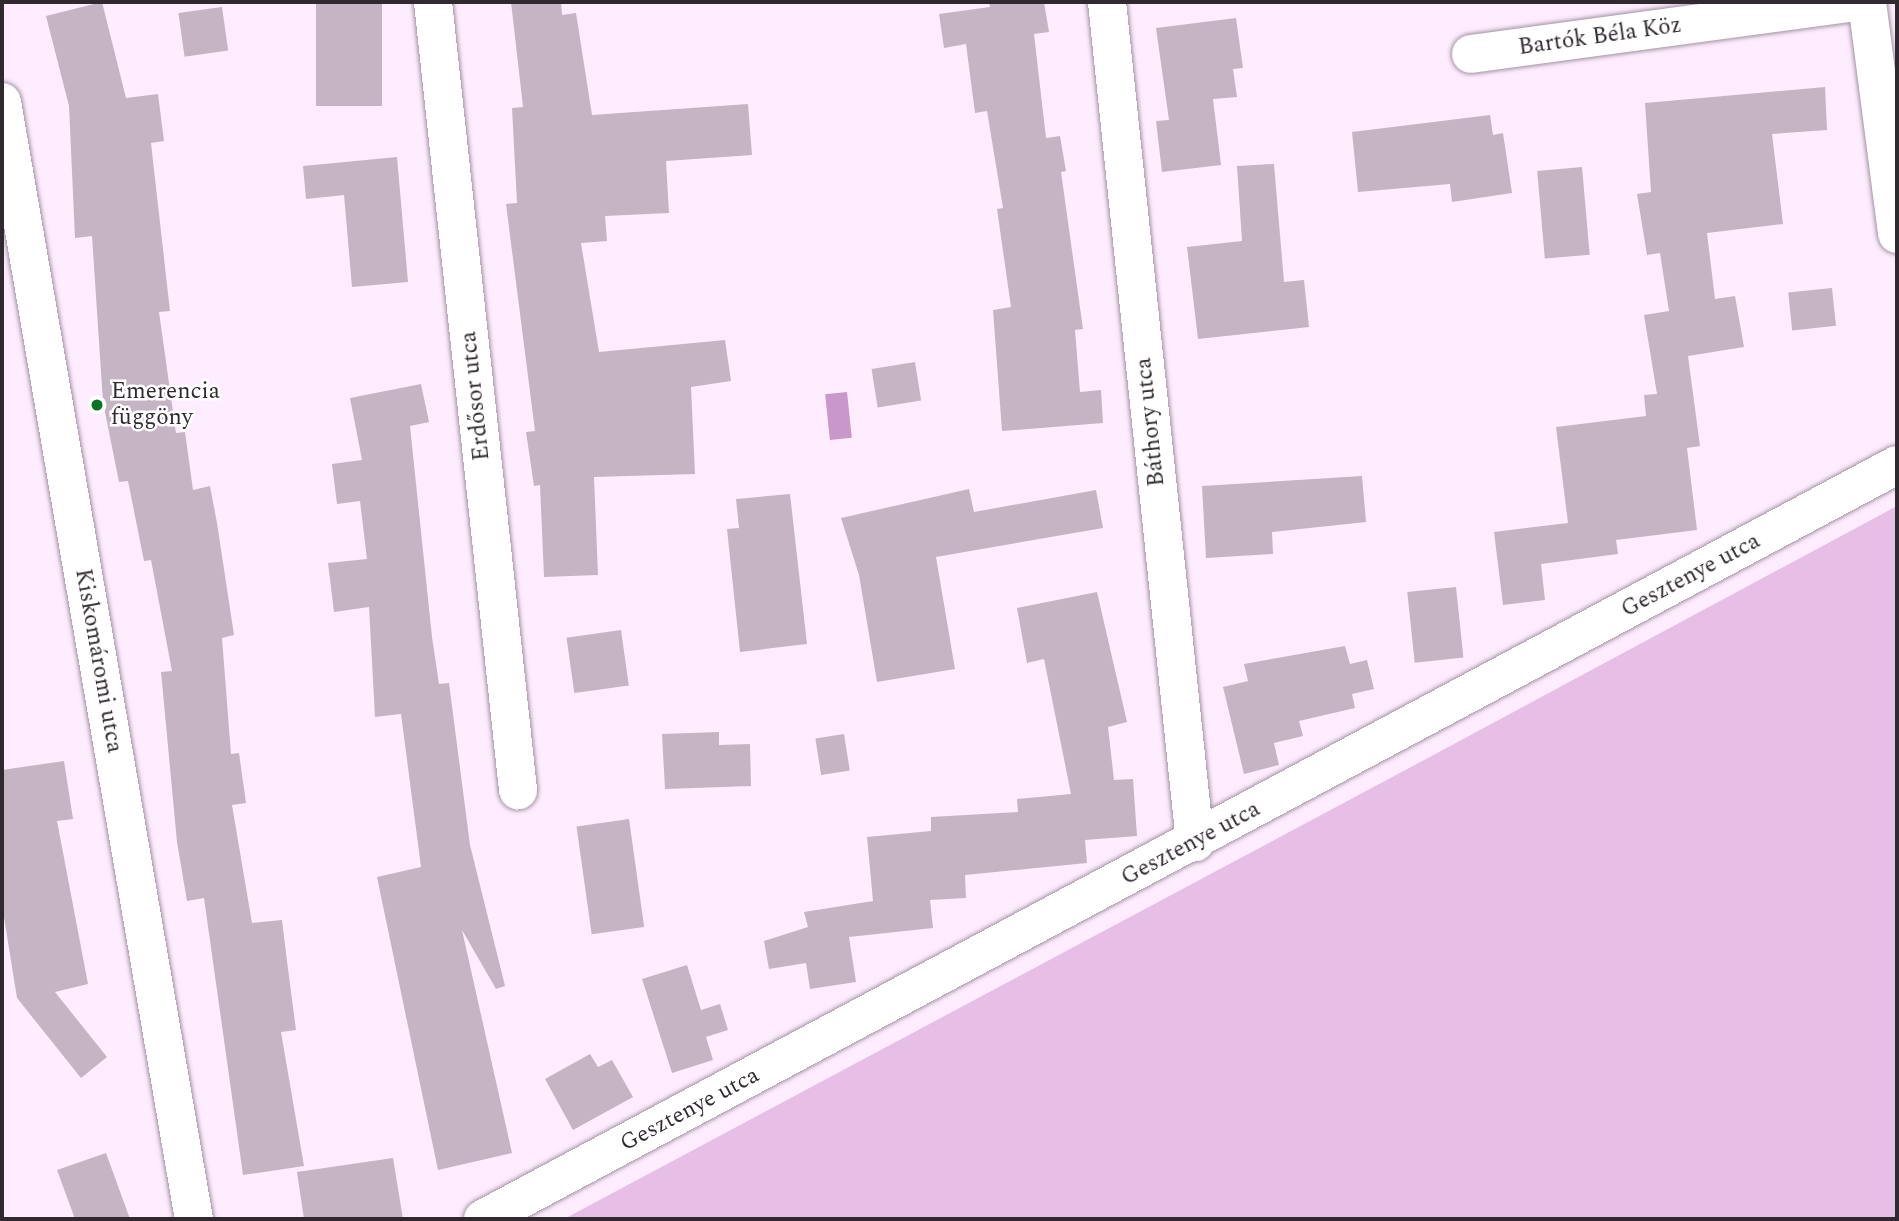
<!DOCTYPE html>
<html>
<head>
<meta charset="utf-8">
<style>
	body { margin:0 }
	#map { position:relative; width:1899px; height:1221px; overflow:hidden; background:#feedfe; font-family:Spectral,serif }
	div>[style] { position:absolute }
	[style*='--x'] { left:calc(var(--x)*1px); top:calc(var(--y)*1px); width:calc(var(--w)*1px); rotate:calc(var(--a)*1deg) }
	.green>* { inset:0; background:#e6bee6 }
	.water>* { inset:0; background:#ca97ca; transform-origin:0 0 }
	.building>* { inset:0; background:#c4b4c4; transform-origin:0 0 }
	.roads { filter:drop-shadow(0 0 2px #a292a2) drop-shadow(0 0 2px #a292a2) }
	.minor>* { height:38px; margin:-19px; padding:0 19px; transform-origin:19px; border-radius:19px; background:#fff }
	.dots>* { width:19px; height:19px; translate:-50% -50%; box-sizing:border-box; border:4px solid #fff; border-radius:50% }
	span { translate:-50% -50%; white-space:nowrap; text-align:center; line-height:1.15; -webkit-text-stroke:5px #fff; paint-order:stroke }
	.street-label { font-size:23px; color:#302a30 }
	.poi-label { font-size:23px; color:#302a30 }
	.left { translate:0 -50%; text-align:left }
	.frame { position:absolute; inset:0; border:4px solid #302a30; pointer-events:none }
</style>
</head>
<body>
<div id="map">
	<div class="green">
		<i style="clip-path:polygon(1897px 506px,1897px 1219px,564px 1219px,1426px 759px)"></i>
	</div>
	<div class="water">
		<i style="left:847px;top:392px;width:46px;height:22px;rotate:84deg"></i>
	</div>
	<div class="building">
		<i style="clip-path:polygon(102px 2px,126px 98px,158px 94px,164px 141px,151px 143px,170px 311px,159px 312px,176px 433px,185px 432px,193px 490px,210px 486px,217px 523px,234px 635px,222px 638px,231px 754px,239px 753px,246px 803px,232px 805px,252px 923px,282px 920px,287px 961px,296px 1030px,281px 1032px,304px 1166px,243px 1175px,204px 898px,187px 901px,177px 842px,161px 672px,172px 671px,151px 560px,144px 561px,128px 481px,119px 482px,103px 402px,92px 236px,75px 238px,69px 106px,46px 16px)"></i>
		<i style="left:316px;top:2px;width:66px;height:104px"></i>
		<i style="clip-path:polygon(511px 2px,561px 2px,562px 15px,576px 13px,592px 115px,748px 104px,752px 155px,666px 161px,669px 213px,605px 216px,607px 241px,581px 243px,599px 352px,725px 340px,731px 381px,691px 387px,695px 474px,594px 477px,598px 575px,544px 577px,540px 485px,534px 486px,526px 432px,535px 431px,506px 204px,517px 203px,512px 108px,523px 107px)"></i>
		<i style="clip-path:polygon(989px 2px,1044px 2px,1049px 32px,1034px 34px,1046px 138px,1060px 136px,1066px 171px,1061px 172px,1083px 329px,1075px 330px,1080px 392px,1101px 390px,1103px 423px,1002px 431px,993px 310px,1011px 307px,997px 209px,1003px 208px,987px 111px,975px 113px,966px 44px,944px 48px,939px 14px,990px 7px)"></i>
		<i style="left:222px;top:7px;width:44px;height:44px;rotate:82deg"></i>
		<i style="clip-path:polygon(1236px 18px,1243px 68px,1233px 69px,1237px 97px,1213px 99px,1221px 165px,1162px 172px,1156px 121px,1169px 120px,1156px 28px)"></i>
		<i style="clip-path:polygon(1825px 87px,1827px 130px,1772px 134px,1783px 224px,1707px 233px,1715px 299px,1735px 296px,1744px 347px,1688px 356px,1700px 446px,1687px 448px,1697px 530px,1616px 540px,1618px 554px,1541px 564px,1545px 600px,1503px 605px,1494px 532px,1568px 523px,1556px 427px,1646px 416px,1644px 395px,1657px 394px,1644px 315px,1669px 311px,1660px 253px,1647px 255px,1637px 194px,1651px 192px,1645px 103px)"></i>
		<i style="clip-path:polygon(1490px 115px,1493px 135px,1503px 133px,1512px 193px,1452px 202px,1450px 184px,1358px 192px,1352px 132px)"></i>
		<i style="clip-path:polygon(397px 157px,408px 282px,352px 287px,344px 195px,306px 199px,303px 166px)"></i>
		<i style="clip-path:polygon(1274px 164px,1284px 282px,1304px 280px,1309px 327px,1198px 339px,1187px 247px,1242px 241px,1237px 166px)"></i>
		<i style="left:1582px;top:167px;width:88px;height:45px;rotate:85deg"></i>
		<i style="left:1832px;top:288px;width:38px;height:44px;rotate:84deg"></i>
		<i style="left:915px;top:362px;width:39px;height:44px;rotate:81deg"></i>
		<i style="clip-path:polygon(421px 384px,429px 422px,410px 426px,432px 637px,439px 684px,449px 683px,470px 845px,505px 986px,496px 989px,462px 930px,512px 1153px,438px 1170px,377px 877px,421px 867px,401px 714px,375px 717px,369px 607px,334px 612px,328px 563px,367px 559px,360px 501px,337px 504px,332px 464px,362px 460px,350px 398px)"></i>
		<i style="clip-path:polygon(1362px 476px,1366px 522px,1272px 532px,1273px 554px,1206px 558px,1202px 486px)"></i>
		<i style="clip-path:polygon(969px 489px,974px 512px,1096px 490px,1103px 528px,936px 557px,955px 669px,877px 682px,859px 575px,841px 518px)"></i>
		<i style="clip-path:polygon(790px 494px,807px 644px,740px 652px,727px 529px,739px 528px,736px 499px)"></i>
		<i style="left:1456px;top:587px;width:71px;height:49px;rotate:84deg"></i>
		<i style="clip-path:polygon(1097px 592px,1127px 722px,1108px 727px,1114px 780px,1133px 779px,1137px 836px,1085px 840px,1087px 863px,965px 875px,966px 898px,930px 900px,933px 928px,849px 937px,856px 982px,810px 989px,806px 963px,769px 969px,764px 941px,808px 927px,804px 912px,873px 901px,867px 837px,931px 831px,931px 817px,1018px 812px,1017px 799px,1071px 794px,1044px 659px,1027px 663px,1017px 608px)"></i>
		<i style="left:621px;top:630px;width:56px;height:55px;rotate:82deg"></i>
		<i style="clip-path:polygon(1345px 646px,1350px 664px,1367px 660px,1374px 689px,1352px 694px,1355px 708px,1299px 721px,1303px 736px,1274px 743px,1279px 765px,1244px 774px,1223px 687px,1248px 681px,1244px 664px)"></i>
		<i style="clip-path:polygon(719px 732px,719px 745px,750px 744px,751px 786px,665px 789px,662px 734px)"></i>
		<i style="left:844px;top:734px;width:37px;height:29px;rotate:81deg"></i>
		<i style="clip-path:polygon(64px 761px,73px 819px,57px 821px,88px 984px,55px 992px,107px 1057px,81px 1078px,17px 998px,2px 905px,2px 770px)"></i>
		<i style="left:629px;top:819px;width:109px;height:53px;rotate:82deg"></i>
		<i style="clip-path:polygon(687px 965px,701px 1010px,720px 1004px,728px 1030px,706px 1037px,713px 1060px,672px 1073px,642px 979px)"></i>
		<i style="clip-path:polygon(590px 1054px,598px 1067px,612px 1060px,633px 1097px,573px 1130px,545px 1079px)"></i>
		<i style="clip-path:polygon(106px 1153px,130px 1219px,75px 1219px,57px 1170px)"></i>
		<i style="clip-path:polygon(393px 1158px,403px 1219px,304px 1219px,297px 1172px)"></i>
	</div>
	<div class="roads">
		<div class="minor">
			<i style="--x:433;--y:2;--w:793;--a:83.84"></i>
			<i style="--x:1107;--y:2;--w:845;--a:84.02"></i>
			<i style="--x:1867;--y:2;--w:234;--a:82.6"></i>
			<i style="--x:1471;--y:54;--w:387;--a:-7.7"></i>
			<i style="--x:2;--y:102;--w:1133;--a:80.25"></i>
			<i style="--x:483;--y:1219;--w:1602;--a:-28.07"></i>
		</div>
	</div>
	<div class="dots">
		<i style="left:97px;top:405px;background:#087325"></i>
	</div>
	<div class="street-label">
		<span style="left:1600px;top:37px;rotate:-8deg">Bartók Béla Köz</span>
		<span style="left:476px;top:396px;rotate:-96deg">Erdősor utca</span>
		<span style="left:1151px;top:422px;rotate:-96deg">Báthory utca</span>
		<span style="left:1691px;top:576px;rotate:-28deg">Gesztenye utca</span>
		<span style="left:98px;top:661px;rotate:80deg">Kiskomáromi utca</span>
		<span style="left:1191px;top:844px;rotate:-28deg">Gesztenye utca</span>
		<span style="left:690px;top:1110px;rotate:-28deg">Gesztenye utca</span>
	</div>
	<div class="poi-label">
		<span class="left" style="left:111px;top:405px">Emerencia<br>függöny</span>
	</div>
	<div class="frame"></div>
</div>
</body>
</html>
